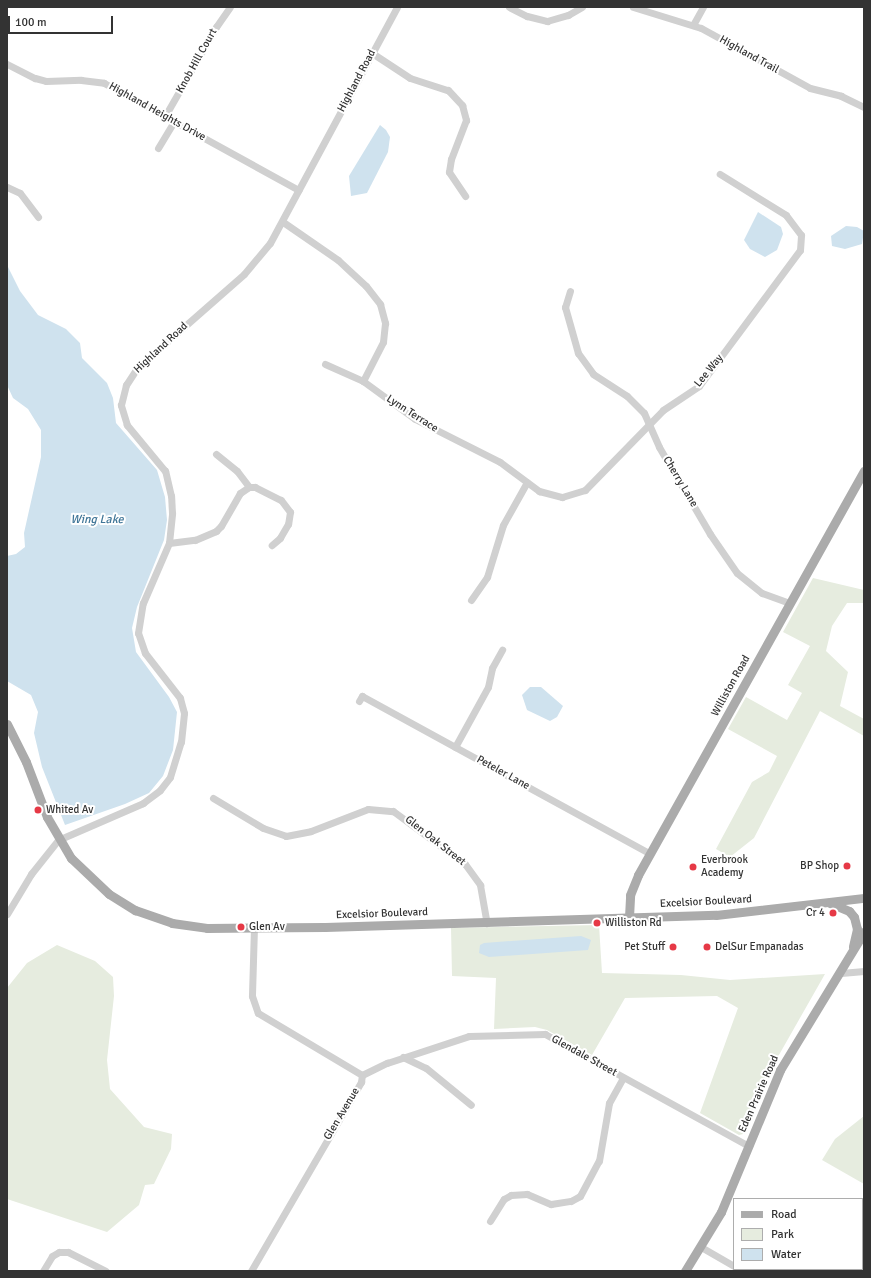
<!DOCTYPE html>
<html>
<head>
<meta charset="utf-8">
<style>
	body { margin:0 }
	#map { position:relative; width:871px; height:1278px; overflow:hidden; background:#fff; font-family:Signika,sans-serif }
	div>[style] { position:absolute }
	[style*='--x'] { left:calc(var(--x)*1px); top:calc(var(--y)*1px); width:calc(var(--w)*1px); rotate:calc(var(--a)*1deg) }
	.green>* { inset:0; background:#e6ecdf }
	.water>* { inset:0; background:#cfe2ee }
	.minor>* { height:7px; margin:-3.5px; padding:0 3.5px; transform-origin:3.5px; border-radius:3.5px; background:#d0d0d0 }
	.major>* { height:9px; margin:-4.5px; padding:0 4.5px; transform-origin:4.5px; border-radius:4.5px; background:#ababab }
	.dots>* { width:11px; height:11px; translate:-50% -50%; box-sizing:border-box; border:2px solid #fff; border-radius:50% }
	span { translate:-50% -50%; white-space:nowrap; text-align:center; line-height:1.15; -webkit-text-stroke:4px #fff; paint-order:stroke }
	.street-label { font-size:11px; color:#333 }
	.poi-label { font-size:11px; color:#333 }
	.left { translate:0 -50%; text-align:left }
	.right { translate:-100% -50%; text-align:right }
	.water-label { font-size:12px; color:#3f7597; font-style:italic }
	.frame { position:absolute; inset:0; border:8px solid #333; pointer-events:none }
	.legend { position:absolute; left:733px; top:1198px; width:130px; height:72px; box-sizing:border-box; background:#fff; border:1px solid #adadad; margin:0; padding:5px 7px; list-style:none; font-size:12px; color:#333 }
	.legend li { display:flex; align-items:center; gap:8px; height:20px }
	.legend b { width:20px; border:1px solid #adadad }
	.scale { position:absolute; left:8px; top:16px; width:105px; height:18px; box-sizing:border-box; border:2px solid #333; border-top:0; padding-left:5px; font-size:12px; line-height:14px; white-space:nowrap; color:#333; -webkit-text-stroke:3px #fff; paint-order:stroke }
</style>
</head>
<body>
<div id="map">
	<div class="green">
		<i style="clip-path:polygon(813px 578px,864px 590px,864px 603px,847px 603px,832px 626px,826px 651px,848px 672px,840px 706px,864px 719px,864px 736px,820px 711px,754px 838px,730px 857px,716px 849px,752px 782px,769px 772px,777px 756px,728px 729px,746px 697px,787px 720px,802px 693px,788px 685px,810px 646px,783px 632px)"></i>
		<i style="clip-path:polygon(599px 925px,602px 973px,681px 975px,730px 980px,825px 974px,767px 1076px,743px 1134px,739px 1135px,700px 1113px,738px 1008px,717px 996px,625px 998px,592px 1055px,547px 1030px,535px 1027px,494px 1029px,496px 978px,452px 976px,451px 928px)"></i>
		<i style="clip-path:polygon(57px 945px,95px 961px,113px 977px,114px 996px,107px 1060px,110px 1089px,144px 1127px,172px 1134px,171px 1149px,154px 1184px,145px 1185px,139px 1205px,107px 1232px,7px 1199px,7px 988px,27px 963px)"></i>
		<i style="clip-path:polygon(864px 1116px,864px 1184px,822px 1160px,835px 1139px)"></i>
	</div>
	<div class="water">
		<i style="clip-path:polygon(380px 125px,386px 130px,390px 137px,388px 152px,367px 193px,351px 196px,349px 176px)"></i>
		<i style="clip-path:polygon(758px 212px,781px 227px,783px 234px,777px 250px,765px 257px,750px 249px,744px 240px)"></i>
		<i style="clip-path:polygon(846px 226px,857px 227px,864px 231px,862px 244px,845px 249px,832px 246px,831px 236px)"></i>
		<i style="clip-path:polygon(7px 265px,20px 291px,38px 315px,66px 329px,80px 343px,82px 358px,107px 383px,113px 398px,116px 423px,157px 470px,165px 497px,167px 520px,164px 540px,137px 607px,132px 628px,136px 652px,169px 697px,177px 712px,173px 750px,163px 776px,149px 793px,125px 804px,65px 825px,42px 767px,34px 733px,38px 712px,31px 695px,7px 681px,7px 556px,16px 554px,25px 547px,24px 533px,41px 457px,41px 430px,28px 409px,13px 398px,7px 385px)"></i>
		<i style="clip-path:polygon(530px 687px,541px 687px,563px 706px,557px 717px,550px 721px,527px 710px,522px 695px)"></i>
		<i style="clip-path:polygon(581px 936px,591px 940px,588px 950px,489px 957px,479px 953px,480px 945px,484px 943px)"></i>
	</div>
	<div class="minor">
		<i style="--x:509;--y:7;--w:20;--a:27"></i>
		<i style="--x:527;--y:16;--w:21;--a:14"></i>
		<i style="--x:547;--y:21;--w:22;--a:-16"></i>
		<i style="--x:568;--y:15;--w:16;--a:-30"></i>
		<i style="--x:633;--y:7;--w:71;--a:17.2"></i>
		<i style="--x:701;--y:28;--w:124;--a:28.8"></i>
		<i style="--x:810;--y:88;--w:32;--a:14"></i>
		<i style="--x:841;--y:96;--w:25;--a:26"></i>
		<i style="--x:693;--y:25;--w:21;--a:-61"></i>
		<i style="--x:372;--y:53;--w:45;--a:33.3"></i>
		<i style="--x:410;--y:78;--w:40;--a:18"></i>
		<i style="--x:448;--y:90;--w:21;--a:47"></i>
		<i style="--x:462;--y:105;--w:16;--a:75"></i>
		<i style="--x:466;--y:120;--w:42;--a:111"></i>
		<i style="--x:451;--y:159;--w:13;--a:99"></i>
		<i style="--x:449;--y:172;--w:29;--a:56"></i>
		<i style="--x:7;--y:64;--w:31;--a:27"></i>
		<i style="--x:35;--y:78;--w:11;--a:15"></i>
		<i style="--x:46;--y:81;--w:35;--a:-2"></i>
		<i style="--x:81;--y:80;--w:23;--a:7"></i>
		<i style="--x:104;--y:83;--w:222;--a:28.8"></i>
		<i style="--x:165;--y:116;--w:103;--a:-60.2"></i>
		<i style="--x:216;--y:27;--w:24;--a:-55"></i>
		<i style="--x:158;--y:148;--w:31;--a:-59"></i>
		<i style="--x:7;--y:187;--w:14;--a:25"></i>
		<i style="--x:20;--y:193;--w:30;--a:53"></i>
		<i style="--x:283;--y:222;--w:67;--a:34.6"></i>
		<i style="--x:338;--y:260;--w:38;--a:43"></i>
		<i style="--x:366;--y:286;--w:23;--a:52"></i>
		<i style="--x:380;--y:304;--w:20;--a:75"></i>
		<i style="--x:385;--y:323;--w:19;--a:96"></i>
		<i style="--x:383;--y:342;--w:44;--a:117.1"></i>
		<i style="--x:570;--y:291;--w:17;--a:107"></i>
		<i style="--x:565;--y:307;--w:48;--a:74.2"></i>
		<i style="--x:578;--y:353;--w:26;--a:54"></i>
		<i style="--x:593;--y:374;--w:40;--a:32.9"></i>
		<i style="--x:627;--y:396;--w:24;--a:45"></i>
		<i style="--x:644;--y:413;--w:37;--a:66"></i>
		<i style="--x:659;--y:447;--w:101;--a:59.6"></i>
		<i style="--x:710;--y:534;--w:47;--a:55.3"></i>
		<i style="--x:737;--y:573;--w:32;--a:39"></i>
		<i style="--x:762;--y:593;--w:30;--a:20"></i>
		<i style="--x:325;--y:364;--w:42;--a:24.1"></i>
		<i style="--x:363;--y:381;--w:64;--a:36.2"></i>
		<i style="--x:415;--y:419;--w:95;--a:26.8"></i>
		<i style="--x:500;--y:462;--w:49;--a:36.6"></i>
		<i style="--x:539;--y:491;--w:24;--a:15"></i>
		<i style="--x:562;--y:497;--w:24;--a:-17"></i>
		<i style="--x:585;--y:490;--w:112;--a:-45.7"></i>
		<i style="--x:663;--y:410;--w:43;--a:-33.7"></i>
		<i style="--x:699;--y:386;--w:169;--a:-53.4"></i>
		<i style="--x:800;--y:250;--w:15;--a:-86"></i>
		<i style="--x:801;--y:235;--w:25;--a:-127"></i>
		<i style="--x:786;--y:215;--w:78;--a:-148.2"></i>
		<i style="--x:216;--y:454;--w:27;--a:39"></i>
		<i style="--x:237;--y:471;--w:20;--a:53"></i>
		<i style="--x:169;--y:543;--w:26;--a:-7"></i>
		<i style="--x:195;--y:540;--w:23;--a:-23"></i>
		<i style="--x:216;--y:531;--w:7;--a:-45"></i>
		<i style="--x:221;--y:526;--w:38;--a:-60"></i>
		<i style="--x:240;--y:493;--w:11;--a:-34"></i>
		<i style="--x:249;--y:487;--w:6;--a:0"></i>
		<i style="--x:255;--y:487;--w:29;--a:27"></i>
		<i style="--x:281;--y:500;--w:15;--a:53"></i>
		<i style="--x:290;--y:512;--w:12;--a:99"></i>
		<i style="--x:288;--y:524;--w:16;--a:120"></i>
		<i style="--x:280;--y:538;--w:11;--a:139"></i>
		<i style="--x:471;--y:600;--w:28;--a:-55"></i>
		<i style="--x:487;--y:577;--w:54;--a:-72.9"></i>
		<i style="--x:503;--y:525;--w:49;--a:-60.8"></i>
		<i style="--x:359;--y:701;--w:6;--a:-59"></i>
		<i style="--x:362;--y:696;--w:327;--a:28.7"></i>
		<i style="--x:455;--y:747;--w:68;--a:-61.2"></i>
		<i style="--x:488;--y:687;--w:19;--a:-78"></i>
		<i style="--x:492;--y:668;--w:21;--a:-61"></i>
		<i style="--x:213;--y:798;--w:58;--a:31"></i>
		<i style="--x:263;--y:828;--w:24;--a:19"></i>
		<i style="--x:286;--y:836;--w:25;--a:-11"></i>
		<i style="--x:311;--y:831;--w:61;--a:-21.1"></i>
		<i style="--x:368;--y:809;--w:25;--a:5"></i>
		<i style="--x:393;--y:811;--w:89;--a:36.4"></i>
		<i style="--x:465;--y:864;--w:26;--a:54"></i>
		<i style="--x:480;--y:885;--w:39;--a:80"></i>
		<i style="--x:7;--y:914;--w:47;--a:-59"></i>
		<i style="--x:31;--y:874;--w:43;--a:-51.5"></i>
		<i style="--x:58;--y:840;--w:93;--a:-23.5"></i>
		<i style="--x:143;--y:803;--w:21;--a:-37"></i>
		<i style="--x:160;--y:790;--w:16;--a:-52"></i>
		<i style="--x:170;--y:777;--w:37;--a:-73"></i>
		<i style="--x:181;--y:742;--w:29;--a:-84"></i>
		<i style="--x:184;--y:713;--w:16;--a:-105"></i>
		<i style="--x:180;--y:698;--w:57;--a:-127.9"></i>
		<i style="--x:145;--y:653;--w:21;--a:-109"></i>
		<i style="--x:138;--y:633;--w:30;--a:-81"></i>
		<i style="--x:143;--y:603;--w:65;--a:-66.6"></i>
		<i style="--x:169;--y:543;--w:30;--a:-84"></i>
		<i style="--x:172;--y:513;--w:17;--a:-93"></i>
		<i style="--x:171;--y:496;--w:26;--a:-103"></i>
		<i style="--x:165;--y:471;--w:60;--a:-129.6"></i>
		<i style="--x:127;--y:425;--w:21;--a:-107"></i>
		<i style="--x:121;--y:405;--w:21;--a:-76"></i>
		<i style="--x:126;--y:385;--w:20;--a:-57"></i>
		<i style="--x:137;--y:368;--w:142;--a:-41.3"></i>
		<i style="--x:244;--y:274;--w:40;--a:-50"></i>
		<i style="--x:270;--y:243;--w:268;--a:-61.7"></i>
		<i style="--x:254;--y:927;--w:69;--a:91.7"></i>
		<i style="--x:252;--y:996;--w:18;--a:71"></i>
		<i style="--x:258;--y:1013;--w:121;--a:30.8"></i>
		<i style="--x:841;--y:973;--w:23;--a:-5"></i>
		<i style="--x:403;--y:1057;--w:25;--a:26"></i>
		<i style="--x:426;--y:1068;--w:58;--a:39.4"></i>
		<i style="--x:362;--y:1075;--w:28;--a:-26"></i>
		<i style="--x:387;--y:1063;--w:86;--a:-18.2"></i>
		<i style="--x:469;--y:1036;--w:76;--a:-1.5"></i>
		<i style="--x:545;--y:1034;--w:233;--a:28.8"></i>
		<i style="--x:490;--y:1221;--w:26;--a:-58"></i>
		<i style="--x:504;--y:1199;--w:8;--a:-30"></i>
		<i style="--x:511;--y:1195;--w:16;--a:-4"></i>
		<i style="--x:527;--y:1194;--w:26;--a:23"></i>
		<i style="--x:551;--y:1204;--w:20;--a:-9"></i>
		<i style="--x:571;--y:1201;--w:10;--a:-29"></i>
		<i style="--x:580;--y:1196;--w:40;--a:-62"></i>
		<i style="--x:599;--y:1161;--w:59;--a:-80.2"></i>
		<i style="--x:609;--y:1103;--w:29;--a:-61"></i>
		<i style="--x:701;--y:1247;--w:38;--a:30"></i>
		<i style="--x:738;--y:1269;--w:4;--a:27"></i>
		<i style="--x:43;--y:1271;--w:17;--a:-59"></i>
		<i style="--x:52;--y:1256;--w:8;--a:-30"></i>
		<i style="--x:59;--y:1252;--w:9;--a:0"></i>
		<i style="--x:68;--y:1252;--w:42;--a:26.6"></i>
		<i style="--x:251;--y:1271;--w:219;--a:-59.8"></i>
		<i style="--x:361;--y:1082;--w:7;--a:-82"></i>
	</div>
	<div class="major">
		<i style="--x:7;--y:724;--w:42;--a:63.4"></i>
		<i style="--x:26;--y:762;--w:59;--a:69.1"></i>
		<i style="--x:47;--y:817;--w:48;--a:59.7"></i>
		<i style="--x:71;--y:858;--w:52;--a:43.5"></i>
		<i style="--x:109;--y:894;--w:31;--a:32"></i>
		<i style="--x:135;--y:910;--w:39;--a:19"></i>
		<i style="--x:172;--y:923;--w:35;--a:8"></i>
		<i style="--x:207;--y:928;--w:118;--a:-0.5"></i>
		<i style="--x:325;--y:927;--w:391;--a:-1.8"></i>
		<i style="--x:716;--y:915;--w:149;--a:-6.6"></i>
		<i style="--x:830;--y:903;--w:21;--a:23"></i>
		<i style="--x:849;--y:911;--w:8;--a:50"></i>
		<i style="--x:854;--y:917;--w:12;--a:76"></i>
		<i style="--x:857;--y:929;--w:18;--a:103"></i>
		<i style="--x:629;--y:917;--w:22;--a:-87"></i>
		<i style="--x:630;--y:895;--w:22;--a:-68"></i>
		<i style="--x:638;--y:875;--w:463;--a:-60.8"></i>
		<i style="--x:685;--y:1271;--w:69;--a:-58.6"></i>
		<i style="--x:721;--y:1212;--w:154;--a:-67.4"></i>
		<i style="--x:780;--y:1070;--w:162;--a:-58.7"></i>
	</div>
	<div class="dots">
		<i style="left:38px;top:810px;background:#e63946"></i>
		<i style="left:847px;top:866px;background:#e63946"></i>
		<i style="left:693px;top:867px;background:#e63946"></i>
		<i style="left:833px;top:913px;background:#e63946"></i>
		<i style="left:597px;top:923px;background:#e63946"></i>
		<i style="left:241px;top:927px;background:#e63946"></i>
		<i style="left:673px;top:947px;background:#e63946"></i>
		<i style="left:707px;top:947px;background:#e63946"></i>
	</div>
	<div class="street-label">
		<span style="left:749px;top:55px;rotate:29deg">Highland Trail</span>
		<span style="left:197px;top:61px;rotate:-61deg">Knob Hill Court</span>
		<span style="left:357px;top:81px;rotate:-62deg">Highland Road</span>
		<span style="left:157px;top:112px;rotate:29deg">Highland Heights Drive</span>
		<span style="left:161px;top:348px;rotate:-43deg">Highland Road</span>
		<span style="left:709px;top:371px;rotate:-51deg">Lee Way</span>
		<span style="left:412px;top:414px;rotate:33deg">Lynn Terrace</span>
		<span style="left:680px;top:482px;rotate:59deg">Cherry Lane</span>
		<span style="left:731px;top:686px;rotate:-61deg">Williston Road</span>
		<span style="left:503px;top:773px;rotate:29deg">Peteler Lane</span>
		<span style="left:435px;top:841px;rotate:38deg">Glen Oak Street</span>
		<span style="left:706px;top:902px;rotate:-3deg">Excelsior Boulevard</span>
		<span style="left:382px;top:914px;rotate:-2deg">Excelsior Boulevard</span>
		<span style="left:584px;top:1056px;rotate:29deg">Glendale Street</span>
		<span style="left:759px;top:1094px;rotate:-66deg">Eden Prairie Road</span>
		<span style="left:342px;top:1114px;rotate:-59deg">Glen Avenue</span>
	</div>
	<div class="poi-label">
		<span class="left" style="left:46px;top:810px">Whited Av</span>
		<span class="left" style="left:701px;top:867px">Everbrook<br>Academy</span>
		<span class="right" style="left:839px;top:866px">BP Shop</span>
		<span class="right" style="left:825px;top:913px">Cr 4</span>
		<span class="left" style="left:605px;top:923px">Williston Rd</span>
		<span class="left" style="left:249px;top:927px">Glen Av</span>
		<span class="right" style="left:665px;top:947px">Pet Stuff</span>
		<span class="left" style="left:715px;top:947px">DelSur Empanadas</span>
	</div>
	<div class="water-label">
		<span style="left:97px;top:520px">Wing Lake</span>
	</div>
	<div class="frame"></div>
	<ul class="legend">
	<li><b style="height:5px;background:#ababab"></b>Road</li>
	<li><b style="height:11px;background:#e6ecdf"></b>Park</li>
	<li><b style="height:11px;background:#cfe2ee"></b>Water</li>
	</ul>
	<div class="scale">100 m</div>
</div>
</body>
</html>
